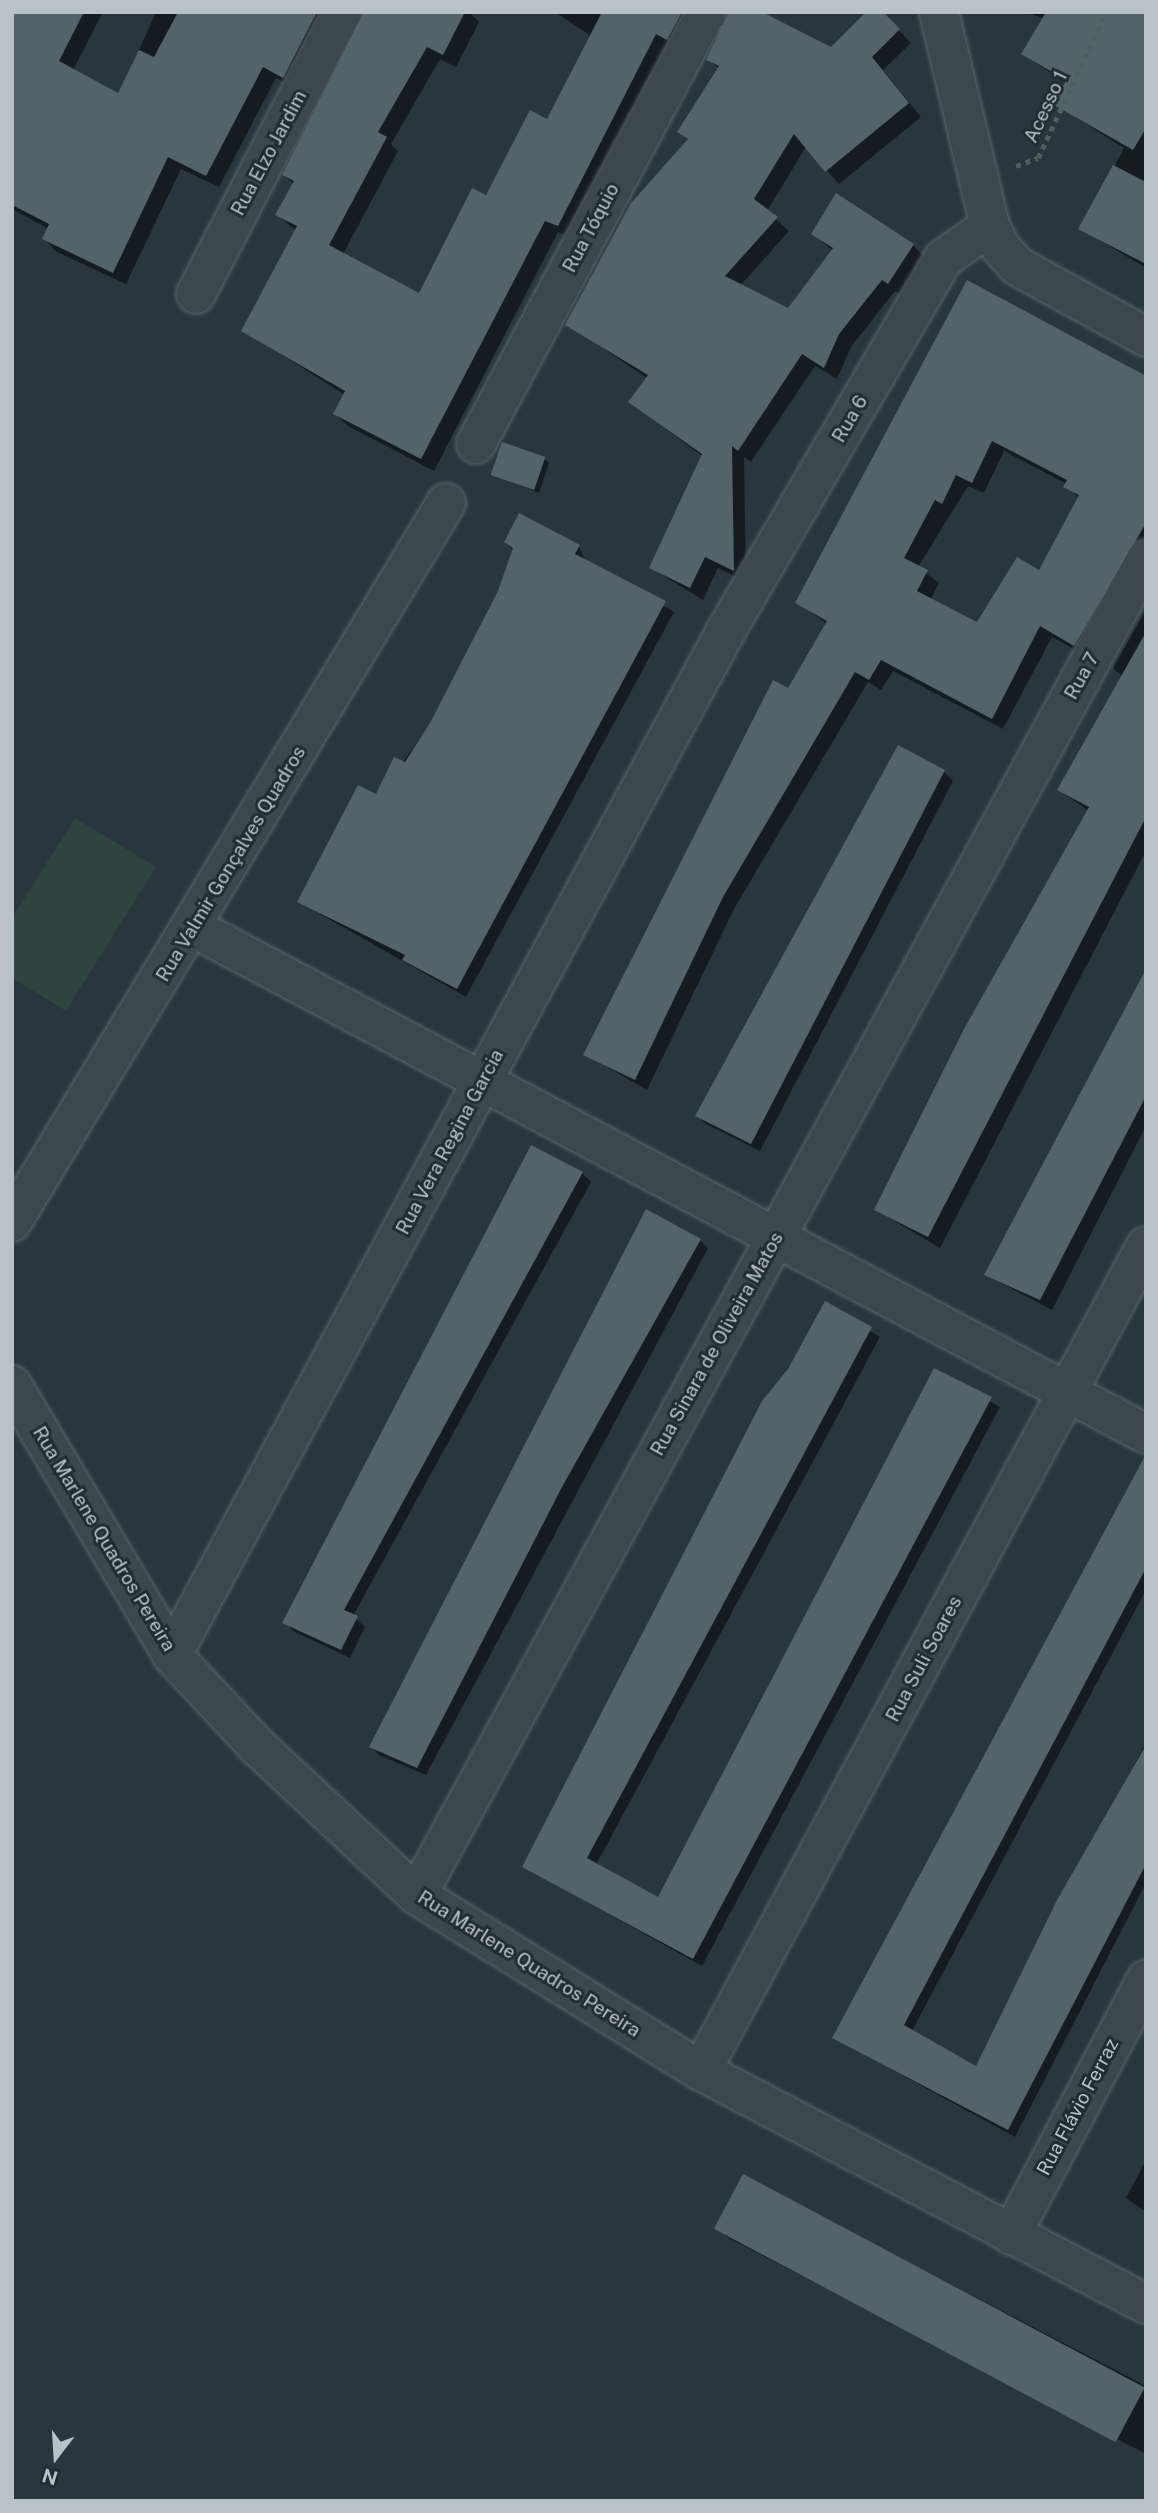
<!DOCTYPE html>
<html>
<head>
<meta charset="utf-8">
<style>
	body { margin:0 }
	#map { position:relative; width:1158px; height:2513px; overflow:hidden; background:#29363e; font-family:"Public Sans",sans-serif }
	div>[style] { position:absolute }
	[style*='--x'] { left:calc(var(--x)*1px); top:calc(var(--y)*1px); width:calc(var(--w)*1px); rotate:calc(var(--a)*1deg) }
	.green>* { inset:0; background:#2f443f }
	.shadow>* { inset:0; background:#0007 }
	.building>* { inset:0; background:#54636a; transform-origin:0 0 }
	.path>* { height:4.5px; margin-top:-2.25px; transform-origin:0; background:repeating-linear-gradient(90deg,#4d605d 0 5px,transparent 0 10px) }
	.roads { filter:drop-shadow(0 0 2px #5a656b) drop-shadow(0 0 2px #5a656b) }
	.minor>* { height:38px; margin:-19px; padding:0 19px; transform-origin:19px; border-radius:19px; background:#3c484e }
	span { translate:-50% -50%; white-space:nowrap; text-align:center; line-height:1.15; -webkit-text-stroke:6px #212d33; paint-order:stroke }
	.street-label { font-size:19px; color:#b9c2c8 }
	.frame { position:absolute; inset:0; border:14px solid #b9c2c8; pointer-events:none }
	.north { position:absolute; left:21px; top:2422px; width:70px; height:70px; -webkit-text-stroke:5px #212d33; paint-order:stroke; rotate:197deg; font-size:19px; font-weight:700; line-height:28px; text-align:center; color:#b9c2c8 }
	.north::after { content:''; display:block; margin:auto; width:24px; height:32px; background:#b9c2c8; clip-path:polygon(50% 0,100% 100%,50% 72%,0 100%) }
</style>
</head>
<body>
<div id="map">
	<div class="green">
		<i style="clip-path:polygon(75px 818px,156px 867px,66px 1011px,12px 978px,12px 918px)"></i>
	</div>
	<div class="shadow">
		<i style="clip-path:polygon(12px 12px,103px 12px,73px 70px,119px 95px,156px 12px,339px 12px,296px 89px,276px 78px,219px 187px,181px 169px,126px 284px,57px 252px,44px 239px,49px 229px,12px 209px)"></i>
		<i style="clip-path:polygon(363px 12px,469px 12px,479px 22px,456px 67px,440px 59px,391px 144px,398px 151px,343px 254px,420px 295px,548px 121px,591px 36px,555px 12px,704px 12px,571px 238px,558px 232px,434px 471px,348px 426px,335px 414px,345px 395px,243px 330px,296px 231px,278px 215px,294px 184px,284px 175px,363px 22px)"></i>
		<i style="clip-path:polygon(881px 12px,911px 43px,883px 70px,921px 117px,839px 184px,806px 147px,767px 211px,789px 231px,740px 286px,788px 310px,833px 251px,813px 233px,913px 245px,925px 258px,901px 295px,895px 291px,851px 347px,837px 379px,815px 366px,751px 462px,744px 457px,746px 582px,718px 568px,703px 600px,651px 568px,702px 456px,630px 402px,647px 378px,567px 324px,689px 141px,679px 132px,719px 69px,709px 59px,831px 49px)"></i>
		<i style="clip-path:polygon(1026px 12px,1146px 12px,1146px 268px,1081px 229px,1124px 148px,1056px 105px,1067px 84px,1023px 54px,1044px 19px)"></i>
		<i style="clip-path:polygon(evenodd,967px 282px,1146px 377px,1146px 555px,1086px 656px,1052px 637px,1003px 729px,893px 671px,881px 690px,868px 682px,734px 909px,647px 1090px,585px 1054px,827px 624px,797px 602px,967px 282px,1004px 451px,1067px 484px,1079px 499px,1039px 572px,978px 625px,931px 599px,939px 583px,918px 567px,968px 486px,984px 493px,1004px 451px)"></i>
		<i style="clip-path:polygon(544px 458px,549px 463px,539px 493px,492px 474px)"></i>
		<i style="clip-path:polygon(506px 542px,579px 546px,585px 561px,674px 612px,466px 997px,299px 902px,431px 724px,499px 592px,514px 551px)"></i>
		<i style="clip-path:polygon(1146px 609px,1146px 851px,940px 1248px,876px 1210px,1089px 811px,1059px 790px,1123px 677px,1113px 668px)"></i>
		<i style="clip-path:polygon(944px 772px,953px 781px,760px 1151px,706px 1124px,697px 1115px)"></i>
		<i style="clip-path:polygon(1146px 976px,1146px 1126px,1052px 1310px,986px 1275px)"></i>
		<i style="clip-path:polygon(582px 1173px,591px 1182px,353px 1616px,365px 1627px,350px 1658px,293px 1631px,285px 1622px)"></i>
		<i style="clip-path:polygon(700px 1240px,708px 1248px,426px 1775px,379px 1755px,371px 1746px)"></i>
		<i style="clip-path:polygon(825px 1303px,880px 1337px,596px 1865px,658px 1899px,935px 1370px,1000px 1407px,702px 1966px,524px 1867px)"></i>
		<i style="clip-path:polygon(1137px 1475px,1146px 1480px,1146px 1590px,912px 2031px,977px 2068px,1146px 1742px,1146px 1883px,1015px 2137px,834px 2038px)"></i>
		<i style="clip-path:polygon(1146px 2160px,1146px 2212px,1126px 2198px)"></i>
		<i style="clip-path:polygon(743px 2176px,1146px 2386px,1146px 2454px,727px 2237px,718px 2228px)"></i>
	</div>
	<div class="building">
		<i style="clip-path:polygon(12px 12px,84px 12px,59px 61px,118px 93px,139px 50px,154px 57px,178px 12px,317px 12px,283px 78px,263px 67px,206px 176px,168px 157px,113px 273px,42px 239px,49px 224px,12px 205px)"></i>
		<i style="clip-path:polygon(364px 12px,465px 12px,443px 55px,427px 47px,378px 132px,387px 137px,329px 245px,419px 293px,472px 188px,486px 195px,530px 110px,547px 119px,602px 12px,682px 12px,667px 40px,656px 34px,558px 226px,545px 221px,421px 459px,333px 414px,345px 391px,241px 331px,297px 226px,275px 215px,294px 181px,282px 175px)"></i>
		<i style="clip-path:polygon(729px 12px,762px 12px,831px 47px,866px 12px,883px 12px,900px 29px,872px 57px,909px 103px,825px 172px,794px 134px,754px 199px,778px 217px,725px 276px,788px 308px,833px 248px,811px 234px,836px 193px,914px 244px,888px 284px,882px 280px,839px 334px,824px 368px,802px 354px,738px 451px,732px 446px,734px 571px,705px 557px,690px 588px,649px 568px,702px 454px,628px 402px,648px 375px,565px 325px,631px 203px,688px 139px,677px 132px,719px 66px,706px 60px)"></i>
		<i style="clip-path:polygon(1046px 12px,1146px 12px,1146px 128px,1133px 150px,1054px 105px,1066px 80px,1021px 54px)"></i>
		<i style="clip-path:polygon(1113px 165px,1146px 182px,1146px 264px,1078px 229px)"></i>
		<i style="clip-path:polygon(evenodd,967px 280px,1146px 376px,1146px 523px,1074px 646px,1040px 626px,992px 719px,881px 660px,869px 680px,855px 672px,723px 897px,635px 1080px,583px 1055px,773px 680px,788px 688px,827px 621px,795px 603px,967px 280px,992px 441px,1067px 480px,1063px 487px,1079px 495px,1039px 570px,1017px 557px,977px 622px,917px 591px,928px 570px,904px 558px,935px 500px,942px 504px,956px 475px,972px 483px,992px 441px)"></i>
		<i style="left:502px;top:442px;width:46px;height:35px;rotate:19deg"></i>
		<i style="clip-path:polygon(519px 513px,580px 545px,575px 554px,666px 601px,457px 989px,402px 960px,405px 955px,297px 902px,358px 785px,376px 794px,394px 757px,405px 762px,430px 723px,498px 591px,513px 548px,504px 542px)"></i>
		<i style="clip-path:polygon(1146px 632px,1146px 817px,928px 1237px,874px 1210px,964px 1029px,1089px 807px,1057px 790px)"></i>
		<i style="clip-path:polygon(898px 745px,945px 770px,751px 1144px,695px 1116px)"></i>
		<i style="clip-path:polygon(1146px 969px,1146px 1096px,1040px 1300px,984px 1275px)"></i>
		<i style="clip-path:polygon(531px 1145px,583px 1172px,344px 1610px,358px 1616px,341px 1650px,282px 1623px)"></i>
		<i style="clip-path:polygon(646px 1209px,701px 1239px,562px 1487px,417px 1768px,369px 1747px)"></i>
		<i style="clip-path:polygon(825px 1301px,872px 1327px,587px 1858px,658px 1897px,934px 1368px,992px 1397px,693px 1959px,522px 1867px,762px 1401px,788px 1369px)"></i>
		<i style="clip-path:polygon(1145px 1456px,1146px 1568px,904px 2025px,976px 2066px,1057px 1900px,1146px 1745px,1146px 1864px,1008px 2130px,832px 2038px)"></i>
		<i style="left:743px;top:2174px;width:455px;height:62px;rotate:28deg"></i>
	</div>
	<div class="path">
		<i style="--x:1016;--y:166;--w:23;--a:-20"></i>
		<i style="--x:1038;--y:158;--w:161;--a:-65"></i>
	</div>
	<div class="roads">
		<div class="minor">
			<i style="--x:939;--y:12;--w:220;--a:76.6"></i>
			<i style="--x:990;--y:226;--w:25;--a:63"></i>
			<i style="--x:1001;--y:248;--w:24;--a:48"></i>
			<i style="--x:1017;--y:266;--w:147;--a:28.8"></i>
			<i style="--x:196;--y:294;--w:318;--a:-62.6"></i>
			<i style="--x:476;--y:444;--w:490;--a:-61.9"></i>
			<i style="--x:194;--y:928;--w:1078;--a:27.99"></i>
			<i style="--x:12;--y:1222;--w:840;--a:-58.88"></i>
			<i style="--x:12;--y:1385;--w:314;--a:59.3"></i>
			<i style="--x:172;--y:1655;--w:125;--a:47"></i>
			<i style="--x:257;--y:1746;--w:219;--a:43"></i>
			<i style="--x:417;--y:1895;--w:334;--a:31.8"></i>
			<i style="--x:701;--y:2071;--w:502;--a:27.64"></i>
			<i style="--x:172;--y:1655;--w:1166;--a:-61.59"></i>
			<i style="--x:727;--y:629;--w:428;--a:-59.7"></i>
			<i style="--x:943;--y:259;--w:57;--a:-35.1"></i>
			<i style="--x:417;--y:1895;--w:1522;--a:-61.38"></i>
			<i style="--x:701;--y:2071;--w:937;--a:-61.66"></i>
			<i style="--x:1011;--y:2235;--w:289;--a:-62.1"></i>
		</div>
	</div>
	<div class="street-label">
		<span style="left:1046px;top:107px;rotate:-65deg">Acesso 1</span>
		<span style="left:269px;top:153px;rotate:-62deg">Rua Elzo Jardim</span>
		<span style="left:591px;top:228px;rotate:-62deg">Rua Tóquio</span>
		<span style="left:850px;top:419px;rotate:-60deg">Rua 6</span>
		<span style="left:1082px;top:676px;rotate:-61deg">Rua 7</span>
		<span style="left:231px;top:864px;rotate:-59deg">Rua Valmir Gonçalves Quadros</span>
		<span style="left:450px;top:1142px;rotate:-62deg">Rua Vera Regina Garcia</span>
		<span style="left:717px;top:1344px;rotate:-61deg">Rua Sinara de Oliveira Matos</span>
		<span style="left:104px;top:1539px;rotate:59deg">Rua Marlene Quadros Pereira</span>
		<span style="left:924px;top:1659px;rotate:-62deg">Rua Suli Soares</span>
		<span style="left:529px;top:1964px;rotate:32deg">Rua Marlene Quadros Pereira</span>
		<span style="left:1078px;top:2107px;rotate:-62deg">Rua Flávio Ferraz</span>
	</div>
	<div class="frame"></div>
	<div class="north">N</div>
</div>
</body>
</html>
